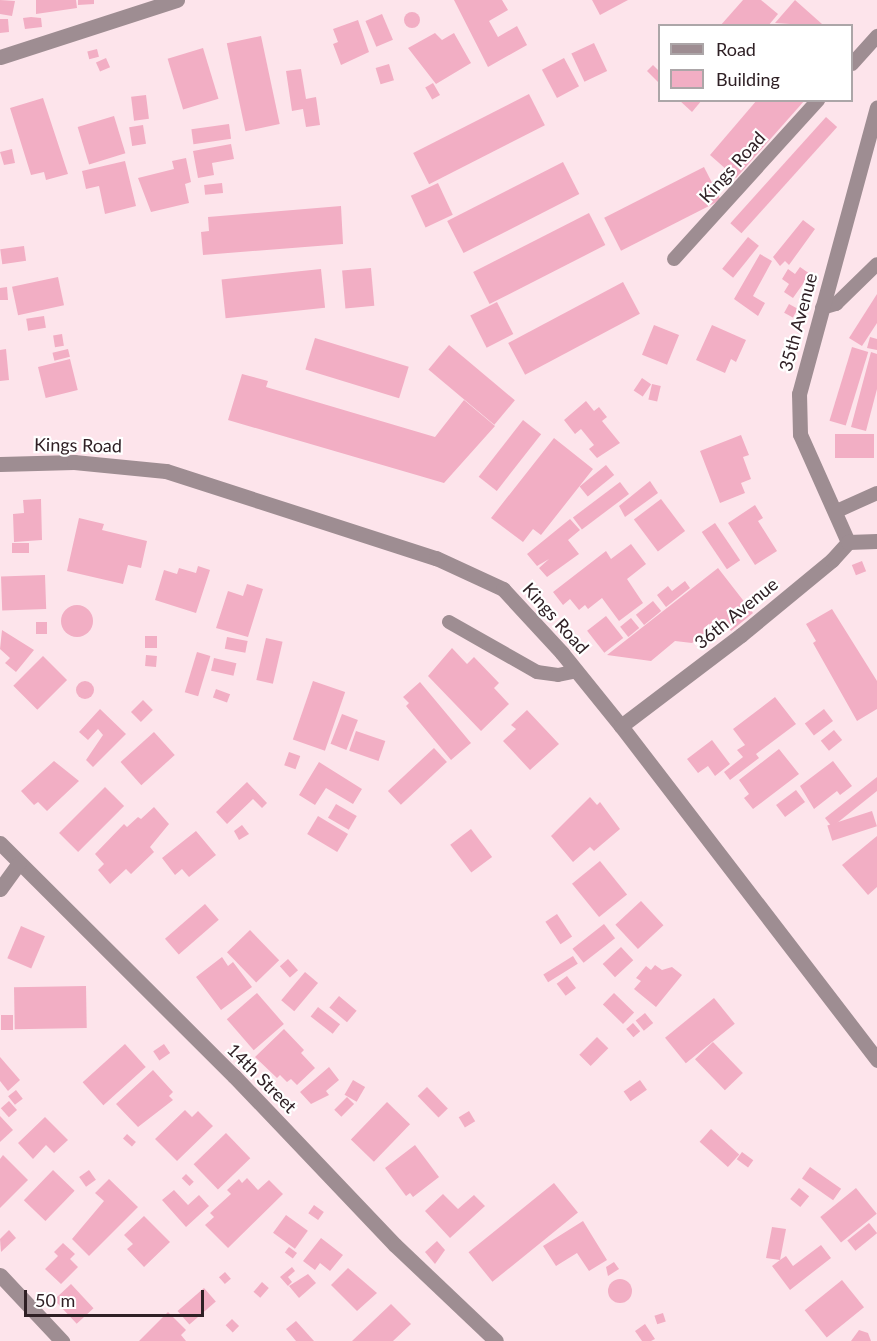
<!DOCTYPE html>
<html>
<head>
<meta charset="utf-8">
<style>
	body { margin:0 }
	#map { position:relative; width:877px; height:1341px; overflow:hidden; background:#fde4eb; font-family:Lato,sans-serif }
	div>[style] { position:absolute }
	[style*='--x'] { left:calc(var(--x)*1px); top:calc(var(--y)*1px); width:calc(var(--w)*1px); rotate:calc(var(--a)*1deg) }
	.building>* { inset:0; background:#f2aec4; transform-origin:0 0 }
	.round { border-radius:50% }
	.lane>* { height:14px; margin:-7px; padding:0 7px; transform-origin:7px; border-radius:7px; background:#9e8d92 }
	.street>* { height:15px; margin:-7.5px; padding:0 7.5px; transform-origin:7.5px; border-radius:7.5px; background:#9e8d92 }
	span { translate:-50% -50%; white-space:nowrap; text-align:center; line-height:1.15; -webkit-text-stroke:4.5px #fff; paint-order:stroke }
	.street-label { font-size:18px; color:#2f2025 }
	.legend { position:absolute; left:658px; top:24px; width:195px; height:78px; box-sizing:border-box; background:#fff; border:2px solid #aca6a8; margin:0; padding:8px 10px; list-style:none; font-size:18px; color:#2f2025 }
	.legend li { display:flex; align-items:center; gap:12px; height:30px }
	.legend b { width:30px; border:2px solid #aca6a8 }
	.scale { position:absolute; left:24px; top:1290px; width:180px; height:27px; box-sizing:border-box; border:3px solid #2f2025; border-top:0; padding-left:8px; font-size:18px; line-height:21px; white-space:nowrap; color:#2f2025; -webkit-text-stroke:4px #fff; paint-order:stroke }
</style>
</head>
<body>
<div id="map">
	<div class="building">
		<i style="clip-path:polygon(0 0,15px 1px,12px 16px,0 14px)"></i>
		<i style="clip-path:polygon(36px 0,76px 0,77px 8px,36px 14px)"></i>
		<i style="clip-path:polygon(78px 0,94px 0,94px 4px,78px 5px)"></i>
		<i style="clip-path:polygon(454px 0,502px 0,508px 10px,489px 21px,498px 37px,517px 26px,527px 45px,488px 67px)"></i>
		<i style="clip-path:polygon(592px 0,628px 0,600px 15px)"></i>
		<i style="clip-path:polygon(743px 0,761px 0,778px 14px,768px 26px,720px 26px)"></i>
		<i style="clip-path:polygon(795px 0,822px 24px,820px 26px,775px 23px)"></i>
		<i class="round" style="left:404px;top:12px;width:16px;height:16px"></i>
		<i style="left:382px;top:14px;width:28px;height:18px;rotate:67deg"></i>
		<i style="clip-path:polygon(31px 17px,41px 18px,42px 27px,25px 29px,23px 18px)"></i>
		<i style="clip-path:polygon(0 19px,8px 19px,9px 32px,0 33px)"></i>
		<i style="clip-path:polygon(358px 20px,369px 52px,341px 65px,333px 44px,338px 42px,333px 29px)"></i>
		<i style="clip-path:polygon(435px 33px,442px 40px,454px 33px,471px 63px,436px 84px,408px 48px)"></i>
		<i style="left:261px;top:36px;width:90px;height:35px;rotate:78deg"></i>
		<i style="left:594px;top:43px;width:31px;height:25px;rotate:65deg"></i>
		<i style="left:203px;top:48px;width:53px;height:37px;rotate:73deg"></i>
		<i style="left:97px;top:49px;width:8px;height:10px;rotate:76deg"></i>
		<i style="left:106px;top:58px;width:10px;height:11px;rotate:66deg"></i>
		<i style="left:564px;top:58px;width:32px;height:25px;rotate:62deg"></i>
		<i style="left:389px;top:64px;width:17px;height:14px;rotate:73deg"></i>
		<i style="clip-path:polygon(653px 65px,660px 72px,660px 84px,647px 71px)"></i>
		<i style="clip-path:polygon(301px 69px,306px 99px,316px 97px,320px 125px,306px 127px,303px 109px,292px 111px,286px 71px)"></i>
		<i style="left:433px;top:83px;width:14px;height:9px;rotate:60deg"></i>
		<i style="left:529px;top:94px;width:35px;height:130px;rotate:63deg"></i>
		<i style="left:146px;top:95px;width:24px;height:15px;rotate:83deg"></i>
		<i style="clip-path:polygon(43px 98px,68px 174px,46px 180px,44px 172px,31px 175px,10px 108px)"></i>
		<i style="clip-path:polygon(679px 100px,702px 100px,692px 112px)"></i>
		<i style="clip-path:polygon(757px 100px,805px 100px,736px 178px,710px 155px)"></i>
		<i style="left:114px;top:116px;width:39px;height:38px;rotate:73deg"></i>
		<i style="left:826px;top:117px;width:15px;height:143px;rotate:42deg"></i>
		<i style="left:229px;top:124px;width:15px;height:38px;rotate:82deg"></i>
		<i style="left:143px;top:125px;width:19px;height:14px;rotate:81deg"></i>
		<i style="clip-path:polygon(231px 144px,234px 159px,212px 163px,214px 175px,198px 178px,193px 151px)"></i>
		<i style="clip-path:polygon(12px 149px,15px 163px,4px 165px,0 152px)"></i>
		<i style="clip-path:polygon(186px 158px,191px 182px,185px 184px,189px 203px,151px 212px,138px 178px,174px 169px,172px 161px)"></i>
		<i style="clip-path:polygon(125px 161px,136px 206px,105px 214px,99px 186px,86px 189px,82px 171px)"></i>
		<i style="left:563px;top:162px;width:36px;height:130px;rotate:63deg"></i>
		<i style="left:704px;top:167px;width:37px;height:112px;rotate:63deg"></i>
		<i style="left:222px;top:183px;width:10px;height:18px;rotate:84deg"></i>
		<i style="left:438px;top:183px;width:35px;height:30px;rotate:65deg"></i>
		<i style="clip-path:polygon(341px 206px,343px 244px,203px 255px,201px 232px,209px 231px,208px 217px)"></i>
		<i style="left:589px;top:213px;width:36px;height:130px;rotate:63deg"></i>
		<i style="clip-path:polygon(803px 220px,815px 229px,789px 265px,785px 261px,780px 266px,773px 257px)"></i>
		<i style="left:748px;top:237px;width:14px;height:41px;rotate:39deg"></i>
		<i style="left:24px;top:246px;width:15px;height:24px;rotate:82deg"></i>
		<i style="clip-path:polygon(760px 254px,772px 261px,753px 296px,765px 303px,758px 316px,734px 299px)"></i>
		<i style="clip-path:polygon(800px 267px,810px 274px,793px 298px,784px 292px,789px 284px,782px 279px,788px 269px,795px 274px)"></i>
		<i style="left:371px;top:268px;width:38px;height:29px;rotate:85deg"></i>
		<i style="left:321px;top:269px;width:39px;height:100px;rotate:84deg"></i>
		<i style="left:58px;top:277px;width:29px;height:47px;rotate:78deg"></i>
		<i style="left:623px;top:282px;width:36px;height:130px;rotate:62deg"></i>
		<i style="clip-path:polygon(7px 287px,8px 300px,0 300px,0 288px)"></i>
		<i style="clip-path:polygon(877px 294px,877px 323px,862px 346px,849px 338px)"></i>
		<i style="left:497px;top:302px;width:36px;height:30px;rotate:63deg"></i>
		<i style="left:789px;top:304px;width:10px;height:10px;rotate:29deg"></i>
		<i style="left:44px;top:316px;width:12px;height:18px;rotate:81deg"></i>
		<i style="left:654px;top:325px;width:27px;height:32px;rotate:22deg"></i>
		<i style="clip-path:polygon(712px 325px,746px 340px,736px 362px,731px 359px,725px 373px,696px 360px)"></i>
		<i style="left:62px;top:334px;width:12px;height:9px;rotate:81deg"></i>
		<i style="clip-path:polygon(870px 337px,877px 339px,877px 350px,867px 348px)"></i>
		<i style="left:315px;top:338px;width:98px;height:33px;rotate:17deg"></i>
		<i style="left:449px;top:345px;width:86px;height:32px;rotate:40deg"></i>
		<i style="left:852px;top:347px;width:17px;height:77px;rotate:17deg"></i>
		<i style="clip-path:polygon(6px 349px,9px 380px,0 381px,0 350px)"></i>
		<i style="left:68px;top:349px;width:8px;height:16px;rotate:76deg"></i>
		<i style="clip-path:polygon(871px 352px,877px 354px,877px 389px,866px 431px,851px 427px)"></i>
		<i style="left:70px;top:359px;width:32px;height:33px;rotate:76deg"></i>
		<i style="clip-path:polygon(242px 374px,268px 381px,266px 387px,435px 437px,464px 400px,495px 426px,444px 483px,228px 420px)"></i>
		<i style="left:642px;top:378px;width:11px;height:15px;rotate:34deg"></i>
		<i style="left:652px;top:384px;width:9px;height:16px;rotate:13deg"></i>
		<i style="clip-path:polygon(586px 401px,594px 411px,599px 407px,607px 417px,602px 421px,620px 443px,597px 458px,589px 449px,594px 445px,581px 429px,575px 434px,564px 420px)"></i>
		<i style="left:523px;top:420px;width:23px;height:72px;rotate:38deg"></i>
		<i style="left:835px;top:434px;width:39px;height:24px"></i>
		<i style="clip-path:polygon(741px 435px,749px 455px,743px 457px,751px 479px,741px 483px,745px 493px,720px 503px,700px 451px)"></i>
		<i style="clip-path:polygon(554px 438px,593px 469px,541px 535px,533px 529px,523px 542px,491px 518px)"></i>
		<i style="left:606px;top:465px;width:13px;height:34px;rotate:51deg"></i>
		<i style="clip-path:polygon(650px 481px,658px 493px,625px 517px,619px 506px)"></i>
		<i style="left:620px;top:482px;width:15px;height:59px;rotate:53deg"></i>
		<i style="clip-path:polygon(41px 499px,42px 540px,14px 542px,13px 514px,24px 513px,23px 500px)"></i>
		<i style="left:661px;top:499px;width:40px;height:34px;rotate:53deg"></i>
		<i style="clip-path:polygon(755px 505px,763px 518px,758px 521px,777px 551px,755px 565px,728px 523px)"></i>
		<i style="clip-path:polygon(79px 518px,104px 524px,102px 530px,147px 541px,141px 568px,128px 565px,123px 584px,67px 571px)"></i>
		<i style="clip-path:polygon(570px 519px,580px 530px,568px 540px,579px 554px,547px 577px,539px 568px,549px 559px,537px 566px,527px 554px)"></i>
		<i style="left:715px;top:523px;width:45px;height:16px;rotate:56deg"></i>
		<i style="left:12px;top:543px;width:17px;height:10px"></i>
		<i style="clip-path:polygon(631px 544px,646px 564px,627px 579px,643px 603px,619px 621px,602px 598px,588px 609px,585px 605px,579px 610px,570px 599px,563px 605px,553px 592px,606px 551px,611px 559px)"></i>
		<i style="left:862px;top:561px;width:11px;height:11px;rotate:68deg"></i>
		<i style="clip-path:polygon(198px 566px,210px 570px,196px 613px,155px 600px,164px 570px,177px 574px,179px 568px,196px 573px)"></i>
		<i style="clip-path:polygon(718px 568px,753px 613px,731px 631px,722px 620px,692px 643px,675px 641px,651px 661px,607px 655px)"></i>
		<i style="left:45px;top:575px;width:34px;height:44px;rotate:88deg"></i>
		<i style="clip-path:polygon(685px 581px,690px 588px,666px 607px,657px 595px,668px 586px,672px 591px)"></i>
		<i style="clip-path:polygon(247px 584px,263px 589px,248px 637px,216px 628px,228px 591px,243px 596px)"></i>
		<i style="left:653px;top:601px;width:13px;height:22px;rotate:51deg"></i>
		<i class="round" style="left:61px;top:605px;width:32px;height:32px"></i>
		<i style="clip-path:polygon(832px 609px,877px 681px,877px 709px,857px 721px,813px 643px,816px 641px,806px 624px)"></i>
		<i style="left:606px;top:616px;width:28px;height:24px;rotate:52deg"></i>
		<i style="left:631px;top:618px;width:13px;height:14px;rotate:51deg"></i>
		<i style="left:36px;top:622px;width:11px;height:12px"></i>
		<i style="clip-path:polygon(2px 630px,34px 650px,16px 672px,5px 663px,10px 658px,0 649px)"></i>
		<i style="left:157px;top:636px;width:12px;height:12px;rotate:90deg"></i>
		<i style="left:227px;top:637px;width:21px;height:12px;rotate:11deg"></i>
		<i style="left:266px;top:638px;width:17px;height:43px;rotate:13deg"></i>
		<i style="clip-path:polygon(452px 648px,467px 664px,474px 657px,499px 683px,494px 688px,509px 704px,481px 731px,428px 676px)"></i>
		<i style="left:197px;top:652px;width:14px;height:42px;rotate:17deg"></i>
		<i style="left:146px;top:655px;width:11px;height:11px;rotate:5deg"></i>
		<i style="left:43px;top:656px;width:34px;height:42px;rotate:45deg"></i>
		<i style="left:214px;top:658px;width:23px;height:13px;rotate:13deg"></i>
		<i class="round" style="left:76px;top:681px;width:18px;height:18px"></i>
		<i style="left:313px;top:681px;width:34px;height:62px;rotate:19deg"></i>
		<i style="clip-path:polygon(420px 682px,471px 743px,451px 760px,406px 706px,409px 703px,403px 697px)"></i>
		<i style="left:216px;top:689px;width:15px;height:9px;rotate:20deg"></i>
		<i style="clip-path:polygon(775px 697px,796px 724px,756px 754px,759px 758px,730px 780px,724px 772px,743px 757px,737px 750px,745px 745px,733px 729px)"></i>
		<i style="left:143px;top:700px;width:14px;height:17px;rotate:45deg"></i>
		<i style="clip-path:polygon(100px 709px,126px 734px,93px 767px,86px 760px,103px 735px,98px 729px,88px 740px,79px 732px)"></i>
		<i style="left:824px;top:709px;width:15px;height:24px;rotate:53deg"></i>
		<i style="clip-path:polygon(527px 710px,559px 744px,530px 770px,503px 741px,516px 729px,511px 725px)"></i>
		<i style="left:342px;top:714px;width:17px;height:32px;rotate:21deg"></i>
		<i style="left:834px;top:730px;width:13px;height:17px;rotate:51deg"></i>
		<i style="left:356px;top:731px;width:31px;height:21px;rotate:19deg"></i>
		<i style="left:154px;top:732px;width:31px;height:45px;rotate:48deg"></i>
		<i style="clip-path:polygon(712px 740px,730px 764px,715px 776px,708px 766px,698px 773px,687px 759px)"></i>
		<i style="left:434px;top:748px;width:19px;height:63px;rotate:47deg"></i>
		<i style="clip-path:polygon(779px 749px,799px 774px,753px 809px,744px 798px,749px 794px,739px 780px)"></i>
		<i style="left:289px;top:752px;width:12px;height:14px;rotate:20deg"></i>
		<i style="clip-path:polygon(54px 761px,79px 781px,47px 811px,38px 802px,34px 805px,21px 791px)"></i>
		<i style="clip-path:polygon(833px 761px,852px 786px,840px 795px,837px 791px,814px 809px,800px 786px)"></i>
		<i style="clip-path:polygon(319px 762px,362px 789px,353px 804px,326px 788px,315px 805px,299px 795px)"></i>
		<i style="clip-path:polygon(877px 777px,877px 791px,832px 827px,825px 818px)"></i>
		<i style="clip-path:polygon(247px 782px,267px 803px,262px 808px,253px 799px,227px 824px,216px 812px)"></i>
		<i style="left:105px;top:787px;width:27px;height:65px;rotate:45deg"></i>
		<i style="left:796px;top:790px;width:15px;height:25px;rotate:53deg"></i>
		<i style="clip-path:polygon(590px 797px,597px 805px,600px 802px,620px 829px,594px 851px,590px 847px,573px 862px,551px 836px)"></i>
		<i style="left:336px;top:804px;width:24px;height:16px;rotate:30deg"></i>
		<i style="clip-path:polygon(154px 807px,169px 824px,150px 847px,154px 852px,131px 874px,126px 869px,110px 884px,98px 870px,104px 864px,95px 854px,124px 824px,127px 827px,138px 817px,141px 819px)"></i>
		<i style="left:872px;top:811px;width:16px;height:47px;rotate:72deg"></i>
		<i style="left:318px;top:816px;width:35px;height:21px;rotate:31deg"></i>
		<i style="clip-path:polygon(242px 825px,249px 834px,239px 840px,234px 831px)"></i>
		<i style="left:471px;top:829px;width:35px;height:26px;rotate:53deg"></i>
		<i style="clip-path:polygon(196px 831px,216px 855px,189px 877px,182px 869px,175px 875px,162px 858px)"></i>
		<i style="clip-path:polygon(877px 836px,877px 887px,868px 895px,842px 865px)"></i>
		<i style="left:600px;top:861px;width:43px;height:36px;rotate:51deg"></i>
		<i style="left:641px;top:901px;width:33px;height:35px;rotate:47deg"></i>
		<i style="left:205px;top:904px;width:21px;height:53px;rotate:49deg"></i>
		<i style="left:557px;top:914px;width:27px;height:14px;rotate:56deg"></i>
		<i style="left:604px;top:924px;width:18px;height:40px;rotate:52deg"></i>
		<i style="left:21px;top:926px;width:26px;height:35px;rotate:23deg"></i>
		<i style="left:250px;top:930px;width:42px;height:32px;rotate:46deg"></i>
		<i style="left:621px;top:947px;width:18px;height:25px;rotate:47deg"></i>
		<i style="left:573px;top:956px;width:9px;height:35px;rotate:58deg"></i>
		<i style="clip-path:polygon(222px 957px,228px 966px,233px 962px,252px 987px,221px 1010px,196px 977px)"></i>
		<i style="left:288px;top:959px;width:15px;height:11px;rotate:48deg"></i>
		<i style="clip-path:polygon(655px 965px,662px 970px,672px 967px,682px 975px,656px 1007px,634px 989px,641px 981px,636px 978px,646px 966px,651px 970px)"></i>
		<i style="left:305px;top:972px;width:17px;height:37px;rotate:40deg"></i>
		<i style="left:567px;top:976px;width:15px;height:13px;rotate:53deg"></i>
		<i style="left:86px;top:986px;width:42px;height:72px;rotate:89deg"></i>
		<i style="left:257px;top:993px;width:41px;height:40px;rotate:49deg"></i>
		<i style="left:614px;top:993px;width:28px;height:16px;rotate:44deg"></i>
		<i style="left:339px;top:996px;width:23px;height:15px;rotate:40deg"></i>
		<i style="left:714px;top:998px;width:33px;height:63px;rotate:51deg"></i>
		<i style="left:318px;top:1007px;width:28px;height:12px;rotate:38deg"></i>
		<i style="left:645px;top:1013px;width:13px;height:12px;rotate:51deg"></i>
		<i style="left:1px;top:1015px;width:12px;height:15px"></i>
		<i style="left:633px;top:1023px;width:11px;height:9px;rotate:49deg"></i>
		<i style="clip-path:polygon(284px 1029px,304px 1050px,301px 1053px,315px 1068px,297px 1085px,291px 1079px,287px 1082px,280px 1075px,277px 1078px,255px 1057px)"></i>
		<i style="left:597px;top:1037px;width:16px;height:25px;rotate:45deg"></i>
		<i style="left:713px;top:1042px;width:43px;height:25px;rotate:46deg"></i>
		<i style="left:125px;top:1044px;width:31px;height:57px;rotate:48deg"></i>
		<i style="left:164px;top:1044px;width:11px;height:13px;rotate:56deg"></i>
		<i style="clip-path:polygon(0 1057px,20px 1080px,8px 1091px,0 1081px)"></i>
		<i style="clip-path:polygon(329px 1067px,339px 1080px,326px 1091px,329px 1095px,311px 1104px,300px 1092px)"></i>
		<i style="clip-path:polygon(153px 1070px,173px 1092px,169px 1096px,173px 1100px,138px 1127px,116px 1104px)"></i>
		<i style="left:353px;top:1080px;width:14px;height:17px;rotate:30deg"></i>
		<i style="left:640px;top:1080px;width:12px;height:20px;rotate:55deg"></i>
		<i style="left:427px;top:1087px;width:30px;height:13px;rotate:46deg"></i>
		<i style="left:16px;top:1090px;width:11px;height:10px;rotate:52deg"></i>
		<i style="left:347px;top:1097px;width:10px;height:18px;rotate:45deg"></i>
		<i style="left:9px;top:1101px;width:12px;height:11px;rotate:48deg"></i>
		<i style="left:387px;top:1102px;width:32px;height:52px;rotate:44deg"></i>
		<i style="clip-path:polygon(185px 1110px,192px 1117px,198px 1111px,213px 1126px,177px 1161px,155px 1139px)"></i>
		<i style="left:469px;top:1111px;width:12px;height:12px;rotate:59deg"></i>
		<i style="clip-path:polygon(0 1116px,13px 1130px,0 1142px)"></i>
		<i style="clip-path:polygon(45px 1117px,68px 1140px,54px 1153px,46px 1145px,33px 1159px,18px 1143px)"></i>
		<i style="left:711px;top:1129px;width:38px;height:17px;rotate:42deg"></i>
		<i style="left:226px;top:1133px;width:35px;height:45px;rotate:46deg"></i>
		<i style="left:127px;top:1134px;width:12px;height:6px;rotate:42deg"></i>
		<i style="clip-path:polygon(415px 1145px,439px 1177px,413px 1197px,410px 1193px,406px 1196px,385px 1168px)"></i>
		<i style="left:742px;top:1152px;width:14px;height:9px;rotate:36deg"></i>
		<i style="clip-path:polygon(3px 1155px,28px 1180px,0 1208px,0 1159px)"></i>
		<i style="left:810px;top:1167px;width:38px;height:14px;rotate:35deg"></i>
		<i style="left:53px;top:1170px;width:30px;height:42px;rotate:44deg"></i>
		<i style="left:89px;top:1170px;width:12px;height:12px;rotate:55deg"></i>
		<i style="left:186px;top:1174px;width:11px;height:6px;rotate:45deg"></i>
		<i style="clip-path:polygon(247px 1178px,258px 1190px,269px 1180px,283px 1194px,228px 1248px,205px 1225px,214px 1217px,210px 1213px,231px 1194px,227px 1190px,239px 1179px,242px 1183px)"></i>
		<i style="clip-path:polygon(109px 1179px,138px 1207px,89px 1256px,72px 1239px,104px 1201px,95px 1193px)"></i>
		<i style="left:554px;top:1183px;width:38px;height:110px;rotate:51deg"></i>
		<i style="left:799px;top:1188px;width:13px;height:14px;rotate:39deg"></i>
		<i style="left:856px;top:1188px;width:33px;height:46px;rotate:51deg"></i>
		<i style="clip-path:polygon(174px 1190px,188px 1205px,199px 1195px,209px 1206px,186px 1227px,162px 1200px)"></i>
		<i style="clip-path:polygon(443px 1194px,458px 1209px,474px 1195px,485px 1206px,450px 1238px,425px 1211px)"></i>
		<i style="left:314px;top:1205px;width:12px;height:10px;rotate:35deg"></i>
		<i style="left:286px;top:1215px;width:27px;height:22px;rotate:36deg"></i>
		<i style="clip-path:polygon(144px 1216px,170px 1242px,144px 1267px,127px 1249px,133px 1244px,124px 1235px)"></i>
		<i style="clip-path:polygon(583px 1221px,607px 1260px,589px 1271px,577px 1253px,556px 1266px,543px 1246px)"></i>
		<i style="left:869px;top:1223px;width:13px;height:28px;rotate:51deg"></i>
		<i style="clip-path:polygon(772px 1227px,786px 1229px,780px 1260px,786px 1256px,793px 1266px,821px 1245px,831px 1258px,790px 1290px,772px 1266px,780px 1260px,766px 1258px)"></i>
		<i style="clip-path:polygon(9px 1230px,16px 1238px,1px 1252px,0 1239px)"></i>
		<i style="clip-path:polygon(321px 1238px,343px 1255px,330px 1271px,320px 1263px,315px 1270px,303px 1261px)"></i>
		<i style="clip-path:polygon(437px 1241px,445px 1250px,435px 1264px,425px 1252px)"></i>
		<i style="clip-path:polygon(63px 1243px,75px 1254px,70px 1259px,78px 1267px,61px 1284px,45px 1269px,58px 1256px,54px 1252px)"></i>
		<i style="left:289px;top:1247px;width:10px;height:7px;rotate:37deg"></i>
		<i style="clip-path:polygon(614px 1262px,619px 1269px,608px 1276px,606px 1267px)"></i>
		<i style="clip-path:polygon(292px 1267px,295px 1271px,288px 1277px,292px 1282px,288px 1286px,280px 1277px)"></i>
		<i style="clip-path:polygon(348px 1268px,377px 1293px,357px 1311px,331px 1285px)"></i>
		<i style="left:225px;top:1272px;width:9px;height:8px;rotate:49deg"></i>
		<i style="clip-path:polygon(308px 1274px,316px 1283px,299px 1298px,289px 1286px)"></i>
		<i class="round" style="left:608px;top:1279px;width:24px;height:24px"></i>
		<i style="left:842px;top:1280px;width:35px;height:48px;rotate:51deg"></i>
		<i style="left:262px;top:1282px;width:9px;height:13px;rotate:41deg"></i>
		<i style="left:71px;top:1284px;width:33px;height:23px;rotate:47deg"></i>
		<i style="left:204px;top:1288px;width:18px;height:35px;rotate:49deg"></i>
		<i style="clip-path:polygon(391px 1304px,411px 1324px,393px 1341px,352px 1341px)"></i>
		<i style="clip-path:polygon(168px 1312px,186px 1330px,181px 1335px,186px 1341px,139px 1341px)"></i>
		<i style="left:663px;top:1313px;width:9px;height:9px;rotate:72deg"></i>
		<i style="left:232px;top:1319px;width:10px;height:9px;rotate:45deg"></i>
		<i style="clip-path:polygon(296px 1321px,314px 1341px,296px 1341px,286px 1329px)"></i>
		<i style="clip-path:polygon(645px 1324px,655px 1339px,651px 1341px,642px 1341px,635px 1331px)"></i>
		<i style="clip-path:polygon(859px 1330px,868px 1333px,871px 1341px,851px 1341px)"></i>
	</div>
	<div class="lane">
		<i style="--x:852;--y:64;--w:38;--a:-48"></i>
		<i style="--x:674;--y:259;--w:215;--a:-47.8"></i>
		<i style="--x:822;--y:308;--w:15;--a:-16"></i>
		<i style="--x:836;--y:304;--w:57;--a:-44.3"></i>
		<i style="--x:837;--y:511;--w:44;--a:-24.2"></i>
		<i style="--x:449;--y:622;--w:101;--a:29.6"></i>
		<i style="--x:537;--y:672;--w:21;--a:8"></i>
		<i style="--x:558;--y:675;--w:19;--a:-12"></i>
	</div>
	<div class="street">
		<i style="--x:0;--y:57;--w:186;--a:-17.9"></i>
		<i style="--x:0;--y:464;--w:74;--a:-1.5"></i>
		<i style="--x:74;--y:462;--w:92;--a:5.6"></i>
		<i style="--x:166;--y:471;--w:284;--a:17.9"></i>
		<i style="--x:436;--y:558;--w:74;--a:24.8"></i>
		<i style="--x:503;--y:589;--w:87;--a:47.3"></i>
		<i style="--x:562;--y:653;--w:94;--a:51.1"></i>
		<i style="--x:621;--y:726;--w:421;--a:52.5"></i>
		<i style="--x:848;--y:542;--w:118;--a:-114"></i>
		<i style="--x:800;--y:434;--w:40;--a:-91.4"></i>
		<i style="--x:799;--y:394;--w:297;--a:-74.8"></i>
		<i style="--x:621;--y:726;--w:151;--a:-37.2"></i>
		<i style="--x:741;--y:635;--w:118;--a:-39.5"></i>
		<i style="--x:832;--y:560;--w:24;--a:-48"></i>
		<i style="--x:848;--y:542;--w:29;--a:-2"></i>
		<i style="--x:0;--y:843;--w:330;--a:44.9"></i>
		<i style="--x:234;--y:1076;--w:233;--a:46.4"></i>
		<i style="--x:395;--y:1245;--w:139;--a:43.5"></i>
		<i style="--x:0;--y:889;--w:32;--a:-54"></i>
		<i style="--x:0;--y:1275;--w:91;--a:46.8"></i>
	</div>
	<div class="street-label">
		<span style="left:732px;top:167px;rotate:-48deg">Kings Road</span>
		<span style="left:798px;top:322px;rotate:-75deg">35th Avenue</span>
		<span style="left:78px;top:445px;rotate:1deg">Kings Road</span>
		<span style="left:736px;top:613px;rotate:-39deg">36th Avenue</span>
		<span style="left:556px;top:618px;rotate:48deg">Kings Road</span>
		<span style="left:262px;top:1078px;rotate:45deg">14th Street</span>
	</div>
	<ul class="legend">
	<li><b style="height:8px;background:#9e8d92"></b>Road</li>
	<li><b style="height:16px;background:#f2aec4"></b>Building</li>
	</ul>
	<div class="scale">50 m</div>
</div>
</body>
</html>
